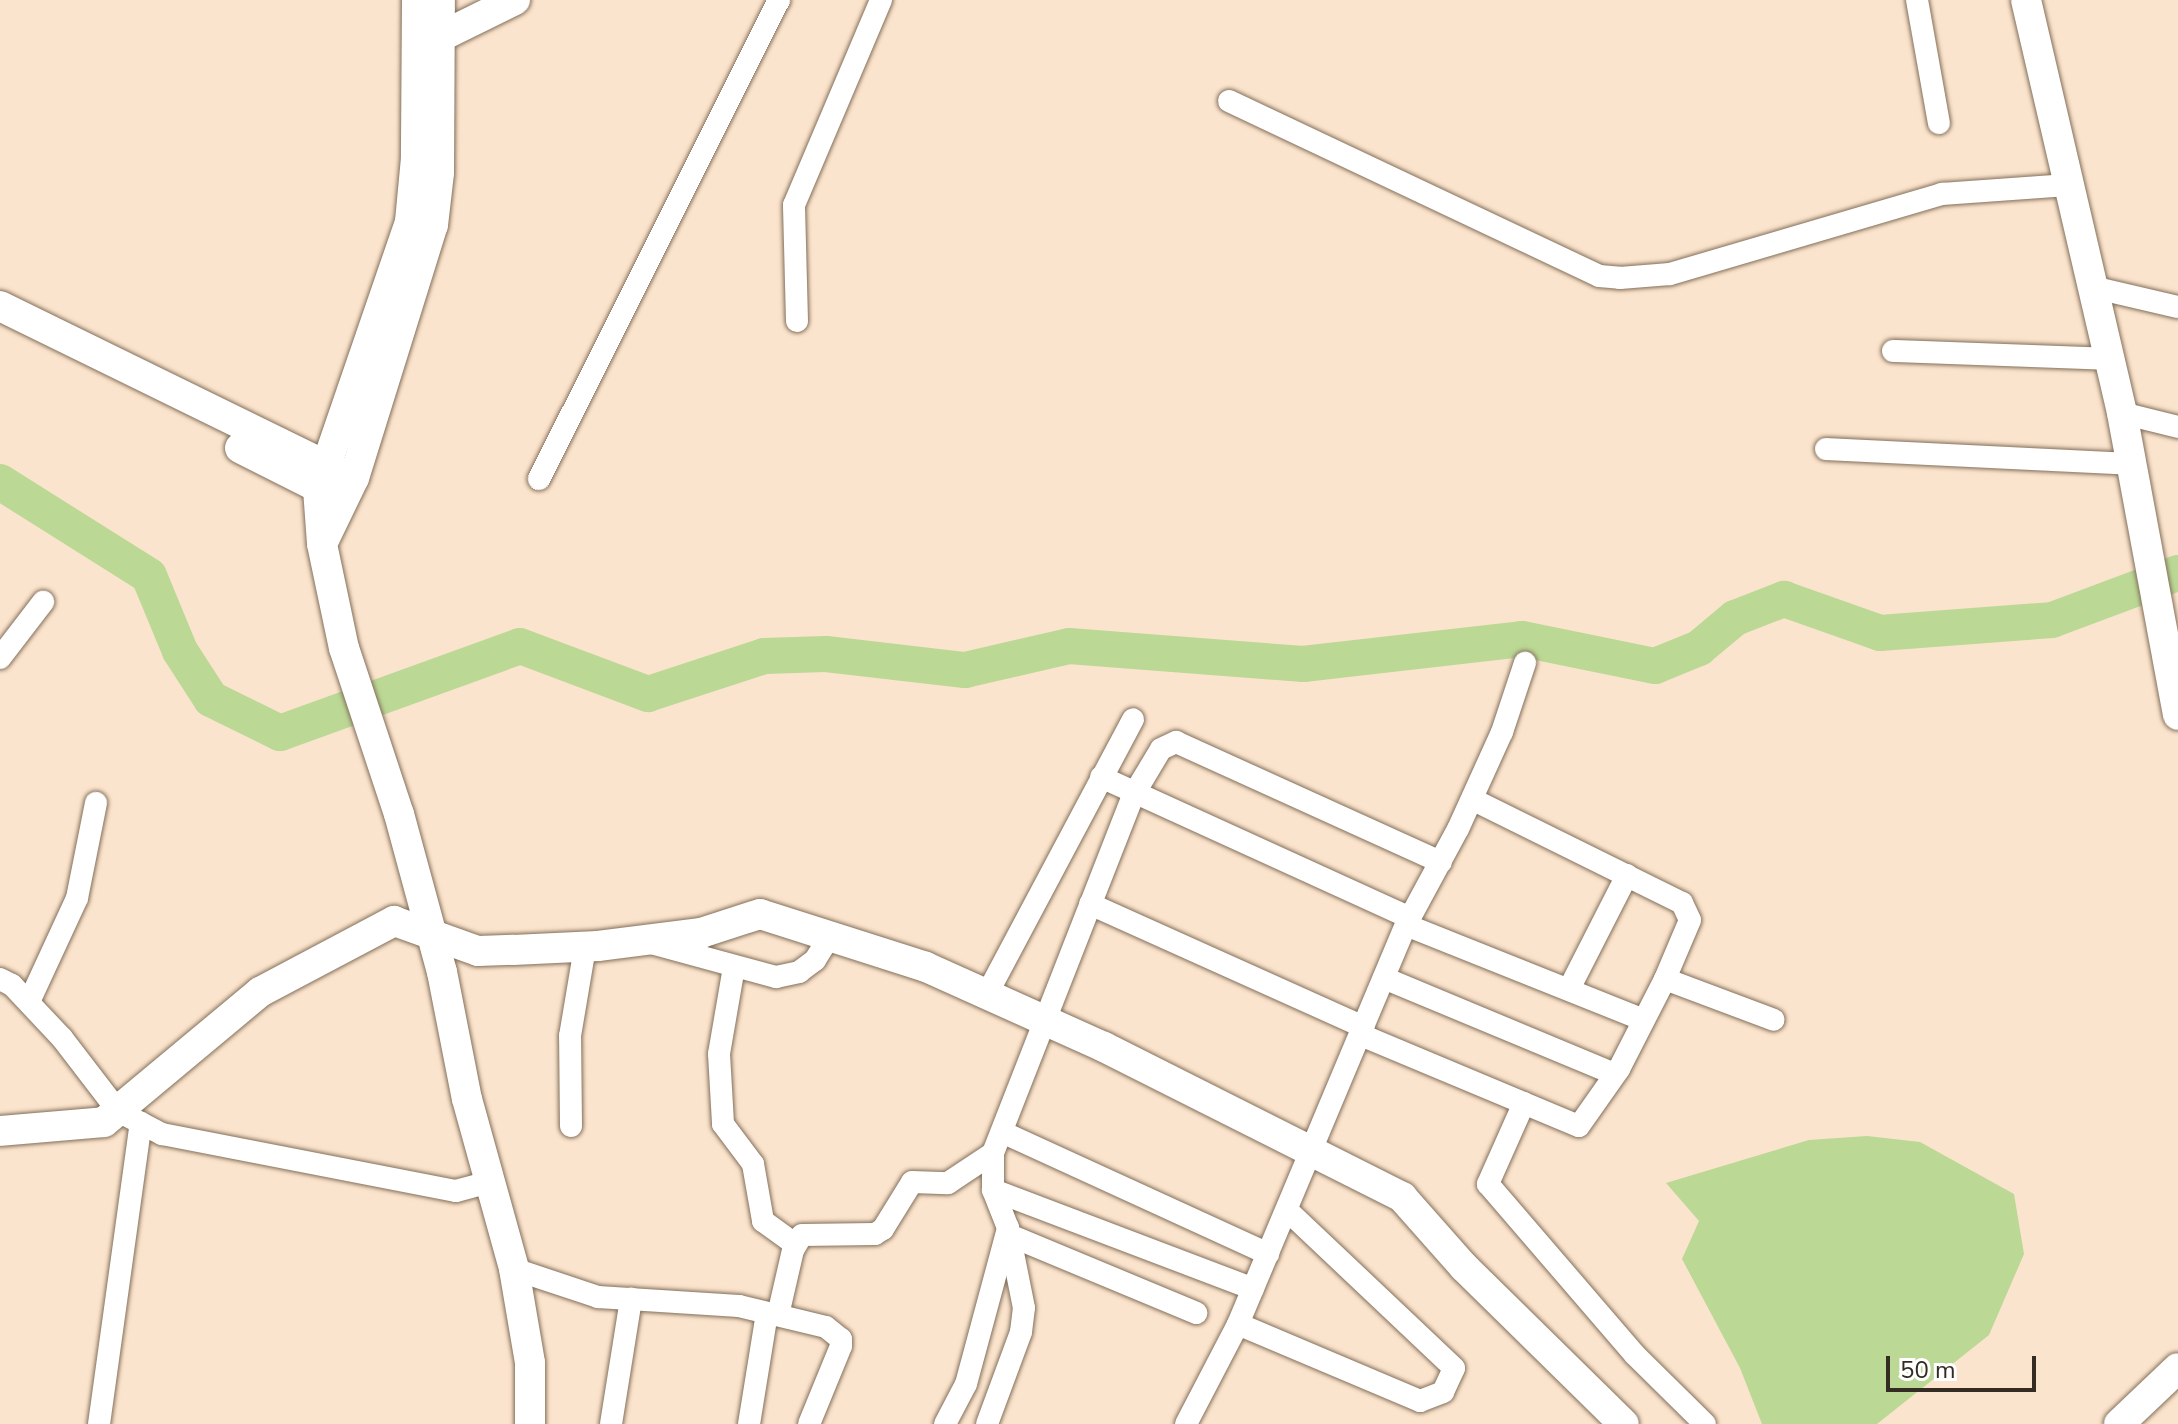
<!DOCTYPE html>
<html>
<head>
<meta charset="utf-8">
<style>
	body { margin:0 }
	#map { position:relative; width:2178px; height:1424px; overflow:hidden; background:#fbe4cd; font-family:"Nunito Sans",sans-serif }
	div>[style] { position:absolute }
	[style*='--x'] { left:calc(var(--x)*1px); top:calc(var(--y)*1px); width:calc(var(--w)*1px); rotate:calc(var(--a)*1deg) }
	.water>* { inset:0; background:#bbd895 }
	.river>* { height:36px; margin:-18px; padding:0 18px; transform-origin:18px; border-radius:18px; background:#bbd895 }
	.roads { filter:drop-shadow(0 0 2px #836f5a) drop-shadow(0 0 2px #836f5a) }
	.street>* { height:22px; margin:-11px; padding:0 11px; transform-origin:11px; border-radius:11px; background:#fff }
	.secondary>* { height:30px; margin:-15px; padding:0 15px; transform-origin:15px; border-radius:15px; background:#fff }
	span { translate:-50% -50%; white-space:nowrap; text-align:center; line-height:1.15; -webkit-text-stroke:6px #fff; paint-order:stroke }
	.scale { position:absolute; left:1886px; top:1356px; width:150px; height:36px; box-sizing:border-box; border:4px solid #342c23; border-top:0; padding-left:10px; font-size:24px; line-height:28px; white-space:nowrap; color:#342c23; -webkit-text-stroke:6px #fff; paint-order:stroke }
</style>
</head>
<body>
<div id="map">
	<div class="water">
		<i style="clip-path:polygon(1867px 1136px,1920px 1142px,2014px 1194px,2024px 1254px,1989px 1335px,1877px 1424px,1762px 1424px,1740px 1368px,1682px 1259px,1699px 1221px,1666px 1183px,1809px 1140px)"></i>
	</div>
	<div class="river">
		<i style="--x:0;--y:482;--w:176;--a:32.2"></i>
		<i style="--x:149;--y:576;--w:81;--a:67.5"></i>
		<i style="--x:180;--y:651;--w:57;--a:57.1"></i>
		<i style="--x:211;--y:699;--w:77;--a:26.2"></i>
		<i style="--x:280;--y:733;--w:255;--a:-19.9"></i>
		<i style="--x:520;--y:646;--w:137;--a:20.6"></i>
		<i style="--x:648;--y:694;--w:122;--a:-18.1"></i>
		<i style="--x:764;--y:656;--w:62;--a:-1.8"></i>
		<i style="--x:826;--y:654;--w:140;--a:6.6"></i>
		<i style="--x:965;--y:670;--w:107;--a:-13"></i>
		<i style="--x:1069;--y:646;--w:235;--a:4.4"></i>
		<i style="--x:1303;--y:664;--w:220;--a:-6.5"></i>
		<i style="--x:1522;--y:639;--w:136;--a:11.5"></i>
		<i style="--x:1655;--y:666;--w:48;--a:-22.2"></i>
		<i style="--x:1699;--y:648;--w:47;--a:-39.8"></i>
		<i style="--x:1735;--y:618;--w:53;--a:-21.2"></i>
		<i style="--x:1784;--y:599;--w:102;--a:19.5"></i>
		<i style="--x:1880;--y:633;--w:172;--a:-4.3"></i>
		<i style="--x:2052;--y:620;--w:134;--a:-20.5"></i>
	</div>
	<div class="roads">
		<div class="street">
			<i style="--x:1917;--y:0;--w:125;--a:79.9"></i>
			<i style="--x:1229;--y:101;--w:409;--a:25.3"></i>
			<i style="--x:1599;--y:276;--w:21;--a:5"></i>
			<i style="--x:1620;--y:278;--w:50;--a:-4.6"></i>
			<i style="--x:1670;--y:274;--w:284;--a:-16.4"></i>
			<i style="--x:1942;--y:194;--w:126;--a:-4.1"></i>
			<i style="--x:2092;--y:287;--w:88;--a:13.1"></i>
			<i style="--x:797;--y:321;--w:116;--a:-91.5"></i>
			<i style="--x:794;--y:205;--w:223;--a:-67"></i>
			<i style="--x:1893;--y:351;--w:216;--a:2.1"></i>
			<i style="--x:2122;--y:413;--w:58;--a:14"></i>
			<i style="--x:1826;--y:449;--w:304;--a:2.8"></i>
			<i style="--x:539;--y:479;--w:536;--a:-63.39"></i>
			<i style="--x:0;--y:658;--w:71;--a:-52.5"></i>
			<i style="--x:1101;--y:777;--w:340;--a:24.5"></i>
			<i style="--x:1090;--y:904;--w:300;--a:24.2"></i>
			<i style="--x:1406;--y:925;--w:256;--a:21.8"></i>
			<i style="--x:647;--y:942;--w:134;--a:15.2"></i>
			<i style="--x:776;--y:977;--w:24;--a:-12"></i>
			<i style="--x:799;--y:972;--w:20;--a:-37"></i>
			<i style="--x:815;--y:960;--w:28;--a:-58"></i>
			<i style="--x:734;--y:967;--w:88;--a:99.8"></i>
			<i style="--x:719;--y:1054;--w:70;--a:86.7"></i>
			<i style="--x:723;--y:1124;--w:50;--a:53.1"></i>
			<i style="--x:753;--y:1164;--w:58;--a:80"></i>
			<i style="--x:763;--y:1221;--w:39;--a:36"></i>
			<i style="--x:1384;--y:978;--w:250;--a:22.6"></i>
			<i style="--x:0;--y:979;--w:13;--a:27"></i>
			<i style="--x:12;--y:985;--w:73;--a:46.7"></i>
			<i style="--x:62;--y:1038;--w:92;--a:52.5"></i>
			<i style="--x:118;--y:1111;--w:50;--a:27.6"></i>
			<i style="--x:162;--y:1134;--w:299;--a:11"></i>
			<i style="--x:456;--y:1191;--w:35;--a:-15"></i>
			<i style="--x:1665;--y:979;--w:116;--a:20.6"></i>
			<i style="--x:1569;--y:989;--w:128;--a:-63"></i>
			<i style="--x:987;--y:994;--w:311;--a:-62"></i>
			<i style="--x:29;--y:1002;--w:115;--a:-65.2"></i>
			<i style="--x:77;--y:898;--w:97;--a:-78.7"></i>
			<i style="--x:1361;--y:1035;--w:236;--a:22.7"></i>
			<i style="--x:1579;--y:1126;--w:70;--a:-54.9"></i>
			<i style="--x:1619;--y:1069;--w:101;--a:-62.9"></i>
			<i style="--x:1665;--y:979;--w:64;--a:-67"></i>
			<i style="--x:1690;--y:920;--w:19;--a:-115"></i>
			<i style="--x:1682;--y:903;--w:234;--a:-153.7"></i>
			<i style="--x:1524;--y:1103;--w:89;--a:114"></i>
			<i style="--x:1488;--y:1184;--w:225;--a:49.3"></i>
			<i style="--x:1635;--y:1355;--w:98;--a:44.6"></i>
			<i style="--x:571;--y:1126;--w:90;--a:-90.6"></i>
			<i style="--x:570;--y:1036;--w:90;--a:-80.4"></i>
			<i style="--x:1002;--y:1132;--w:293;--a:24.6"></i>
			<i style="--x:993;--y:1190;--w:37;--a:-90"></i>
			<i style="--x:993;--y:1153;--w:386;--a:-68.6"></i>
			<i style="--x:1134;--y:794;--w:52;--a:-59"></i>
			<i style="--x:1161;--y:749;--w:17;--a:-25"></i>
			<i style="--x:1176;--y:742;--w:291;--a:24.4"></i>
			<i style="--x:1009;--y:1235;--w:203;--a:22.6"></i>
			<i style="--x:514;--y:1269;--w:89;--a:18.4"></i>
			<i style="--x:598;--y:1297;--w:141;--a:3.7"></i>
			<i style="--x:739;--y:1306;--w:89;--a:13.6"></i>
			<i style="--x:826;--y:1327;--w:19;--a:39"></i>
			<i style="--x:841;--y:1339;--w:7;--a:90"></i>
			<i style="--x:841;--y:1346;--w:84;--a:112.3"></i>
			<i style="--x:778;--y:1315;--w:67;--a:-77"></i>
			<i style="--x:793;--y:1250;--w:17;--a:-59"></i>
			<i style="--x:802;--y:1235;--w:73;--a:-0.8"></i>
			<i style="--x:875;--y:1234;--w:9;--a:-32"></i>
			<i style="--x:883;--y:1229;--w:55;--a:-58.3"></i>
			<i style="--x:912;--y:1182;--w:36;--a:2"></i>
			<i style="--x:948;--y:1183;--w:54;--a:-33.7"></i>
			<i style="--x:1238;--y:1324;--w:198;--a:22.9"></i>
			<i style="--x:1420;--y:1401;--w:25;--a:-21"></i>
			<i style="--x:1443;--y:1392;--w:26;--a:-65"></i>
			<i style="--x:1454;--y:1368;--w:230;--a:-136.6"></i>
			<i style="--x:99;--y:1424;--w:304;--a:-82.1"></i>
			<i style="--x:611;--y:1424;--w:127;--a:-80.9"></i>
			<i style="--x:749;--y:1424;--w:112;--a:-80.8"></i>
			<i style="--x:945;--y:1424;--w:45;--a:-62.3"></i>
			<i style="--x:966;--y:1384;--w:162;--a:-74.9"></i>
			<i style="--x:1008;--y:1228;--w:41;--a:-111.5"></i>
			<i style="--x:993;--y:1190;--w:278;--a:20.8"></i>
			<i style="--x:987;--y:1424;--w:98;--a:-69.7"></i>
			<i style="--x:1021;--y:1332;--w:24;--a:-83"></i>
			<i style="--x:1024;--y:1308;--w:76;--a:-101.3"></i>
			<i style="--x:1186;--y:1424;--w:113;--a:-62.5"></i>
			<i style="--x:1238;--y:1324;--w:433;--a:-67.2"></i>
			<i style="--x:1406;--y:925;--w:109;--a:-61.6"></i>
			<i style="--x:1458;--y:829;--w:107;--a:-65.6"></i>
			<i style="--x:1502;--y:732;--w:73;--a:-71.6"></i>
		</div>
		<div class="secondary">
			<i style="--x:417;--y:0;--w:158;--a:90.4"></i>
			<i style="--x:416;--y:158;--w:64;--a:95.4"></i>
			<i style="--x:410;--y:222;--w:282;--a:109"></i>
			<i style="--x:318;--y:489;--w:55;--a:85.8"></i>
			<i style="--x:322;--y:544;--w:106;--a:78.1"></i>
			<i style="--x:344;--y:648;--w:175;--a:71.7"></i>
			<i style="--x:399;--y:814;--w:164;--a:74.8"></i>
			<i style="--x:442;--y:972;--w:129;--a:78.9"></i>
			<i style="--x:467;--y:1099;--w:176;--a:74.5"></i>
			<i style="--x:514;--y:1269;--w:95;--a:80.3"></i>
			<i style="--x:530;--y:1363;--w:61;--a:90"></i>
			<i style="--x:2026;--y:0;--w:424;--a:76.9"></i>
			<i style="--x:2122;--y:413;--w:307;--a:79.5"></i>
			<i style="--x:422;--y:32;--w:17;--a:21"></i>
			<i style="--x:438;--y:38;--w:86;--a:-26.3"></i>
			<i style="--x:0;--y:306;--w:382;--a:26.1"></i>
			<i style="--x:240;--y:448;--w:109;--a:26.8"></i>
			<i style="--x:323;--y:542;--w:71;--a:-64.2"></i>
			<i style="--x:354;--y:478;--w:265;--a:-72.7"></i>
			<i style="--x:433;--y:225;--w:52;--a:-83.4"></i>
			<i style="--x:439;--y:173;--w:173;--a:-89.7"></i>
			<i style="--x:0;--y:1131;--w:104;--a:-4.9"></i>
			<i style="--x:104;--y:1122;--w:203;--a:-39.8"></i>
			<i style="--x:260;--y:992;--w:152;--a:-27.9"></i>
			<i style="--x:394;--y:921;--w:89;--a:19.7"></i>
			<i style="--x:478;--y:951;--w:35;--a:-2"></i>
			<i style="--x:513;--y:950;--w:85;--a:-2.7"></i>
			<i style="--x:598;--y:946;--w:104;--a:-7.2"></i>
			<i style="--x:701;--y:933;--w:62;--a:-17.9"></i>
			<i style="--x:760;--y:914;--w:174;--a:17.7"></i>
			<i style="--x:926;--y:967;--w:195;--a:24.2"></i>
			<i style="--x:1104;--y:1047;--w:334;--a:26.7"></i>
			<i style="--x:1402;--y:1197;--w:94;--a:48.5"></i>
			<i style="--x:1464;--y:1267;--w:224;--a:44.5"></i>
			<i style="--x:2119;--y:1424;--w:81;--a:-43.5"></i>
		</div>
	</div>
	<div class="scale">50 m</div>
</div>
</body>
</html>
